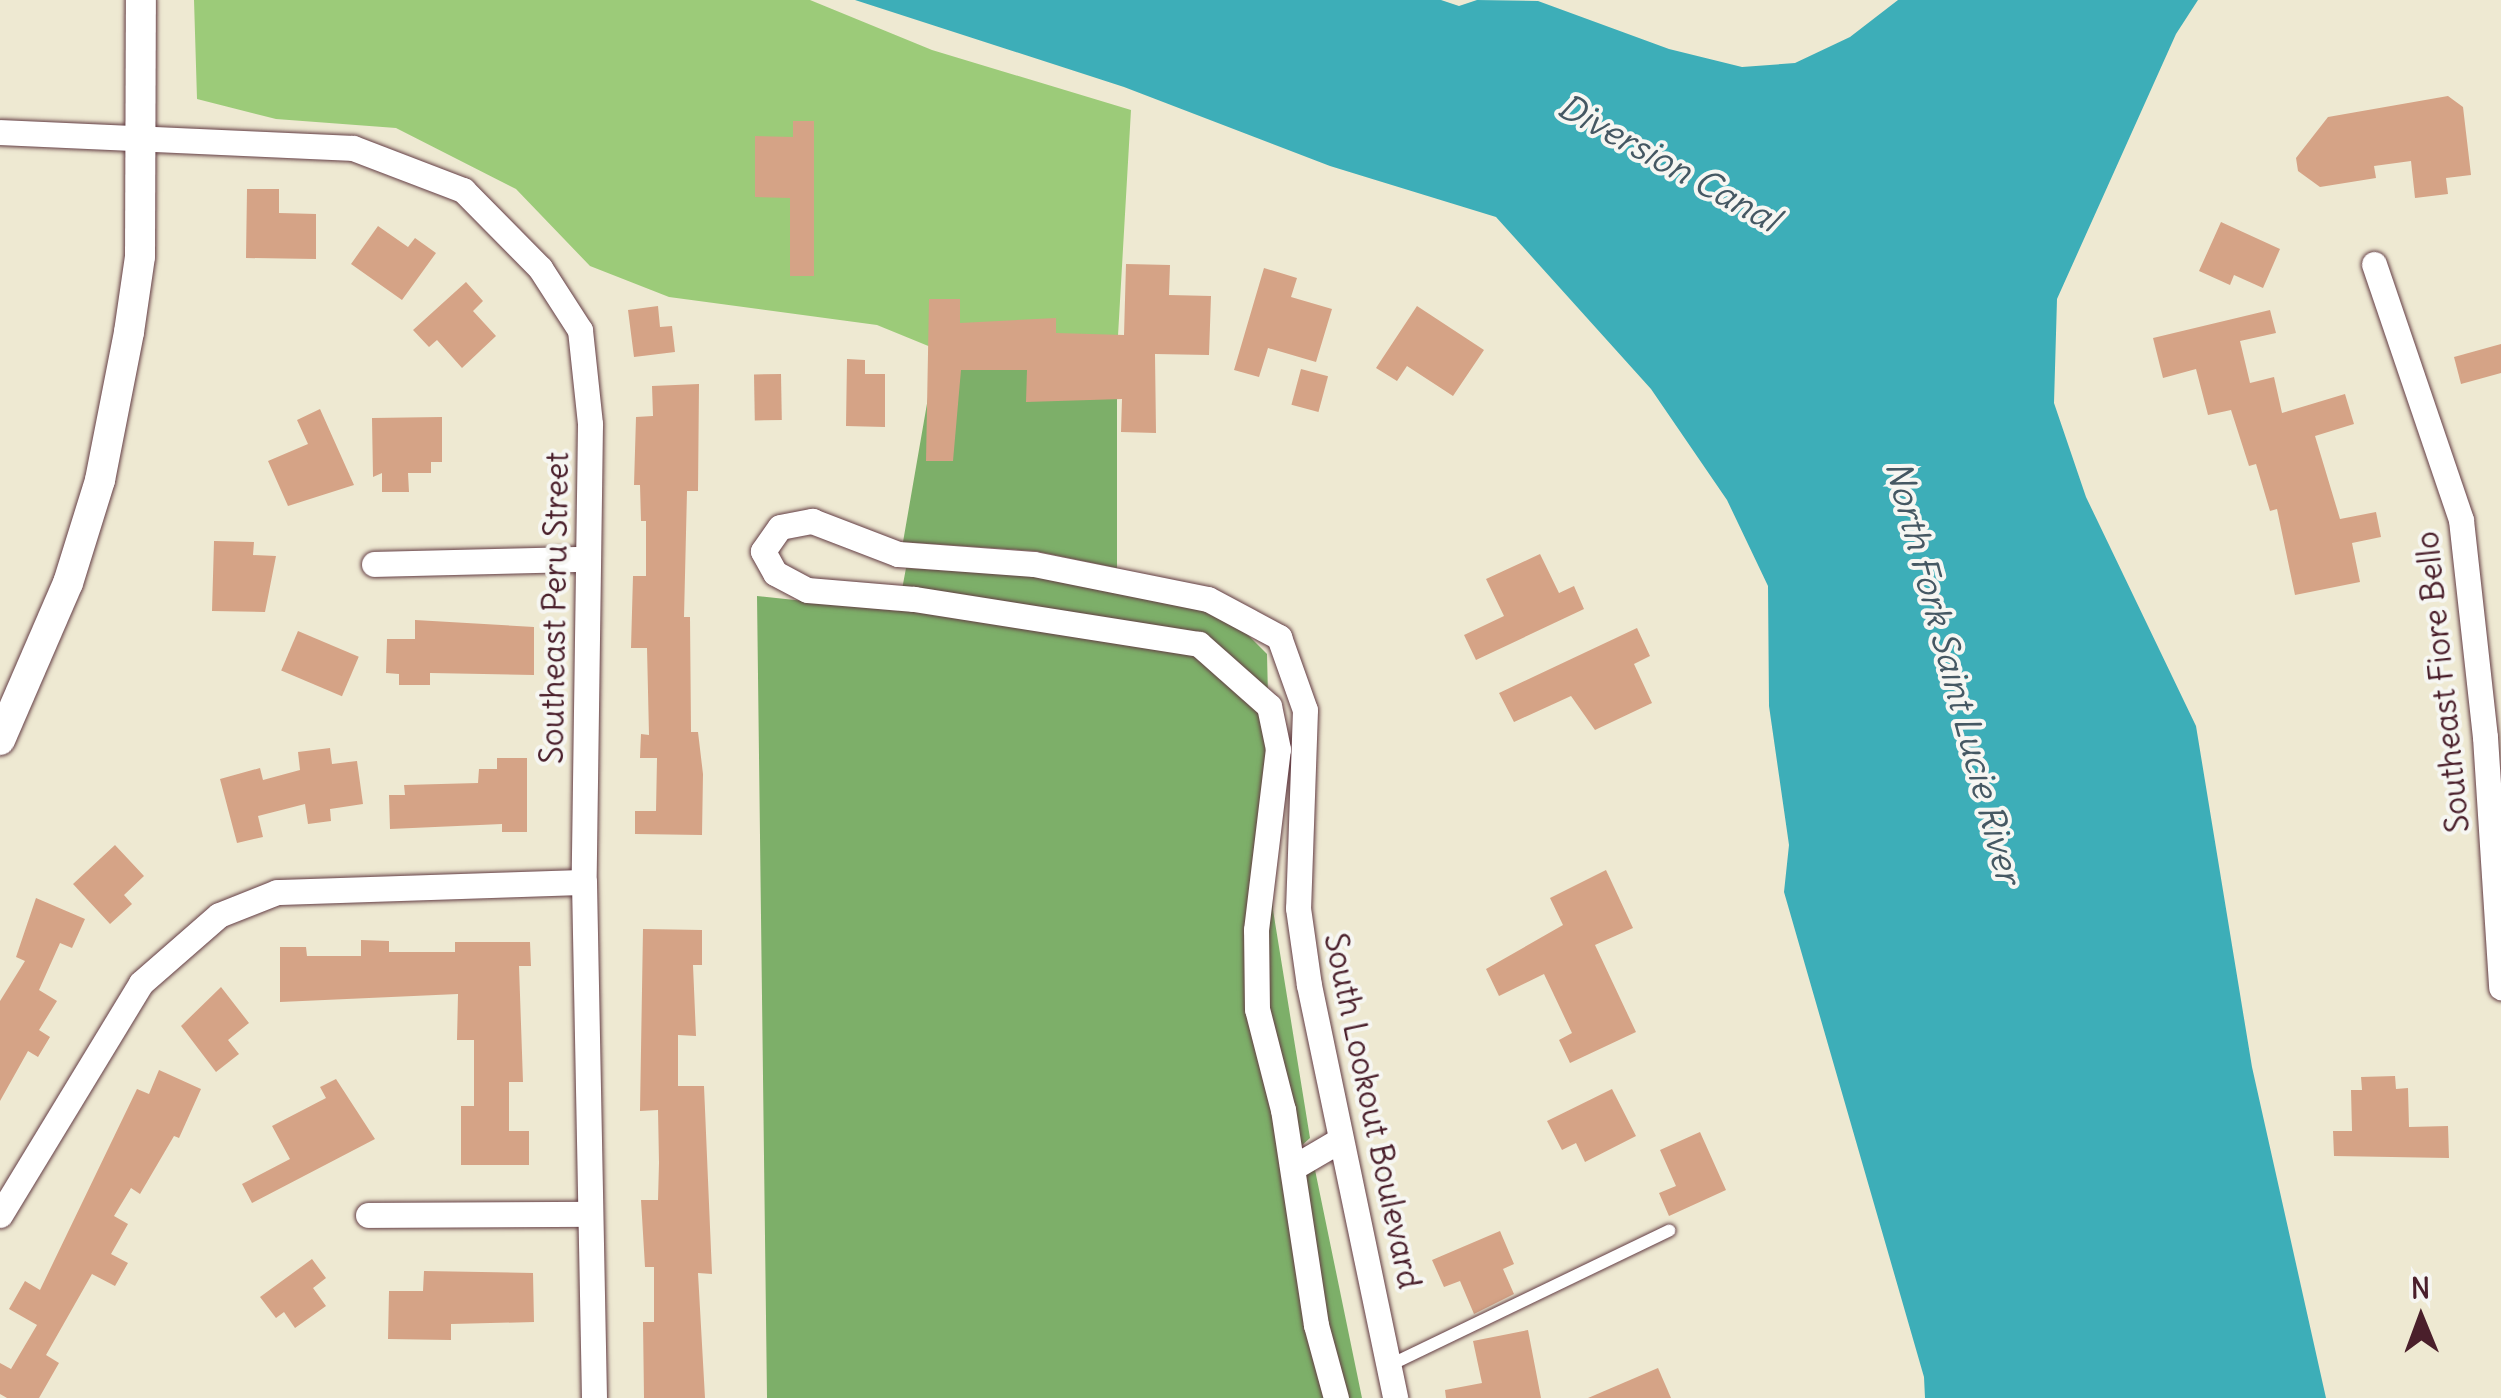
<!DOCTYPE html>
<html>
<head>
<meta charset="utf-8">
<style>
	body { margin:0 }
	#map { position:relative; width:2501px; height:1398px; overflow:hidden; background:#eee9d2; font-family:Delius,sans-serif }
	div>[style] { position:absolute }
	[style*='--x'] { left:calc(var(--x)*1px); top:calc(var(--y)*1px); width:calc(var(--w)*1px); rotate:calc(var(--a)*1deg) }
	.green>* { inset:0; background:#9ccb79 }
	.forest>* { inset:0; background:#7daf69 }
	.water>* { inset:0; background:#3daeb8 }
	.building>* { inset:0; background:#d5a386; transform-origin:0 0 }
	.roads { filter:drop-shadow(0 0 2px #633d44) drop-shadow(0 0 2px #633d44) }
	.service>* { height:12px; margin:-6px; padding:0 6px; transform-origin:6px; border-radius:6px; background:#fff }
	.minor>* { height:25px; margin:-12.5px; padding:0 12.5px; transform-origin:12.5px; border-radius:12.5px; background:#fff }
	.tertiary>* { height:30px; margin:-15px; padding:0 15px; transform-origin:15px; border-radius:15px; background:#fff }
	span { translate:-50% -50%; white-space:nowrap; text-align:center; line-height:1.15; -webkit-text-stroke:8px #f6f6f2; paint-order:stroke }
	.street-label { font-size:32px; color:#4a1f2b }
	.water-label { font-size:35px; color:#455863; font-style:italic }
	.north { position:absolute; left:2371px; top:1268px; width:100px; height:100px; -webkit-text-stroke:8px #f6f6f2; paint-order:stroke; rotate:359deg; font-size:28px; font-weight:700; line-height:40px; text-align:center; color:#4a1f2b }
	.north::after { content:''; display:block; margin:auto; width:35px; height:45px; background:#4a1f2b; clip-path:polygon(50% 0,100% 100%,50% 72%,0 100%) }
</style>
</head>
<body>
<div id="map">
	<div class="green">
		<i style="clip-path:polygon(194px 0,810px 0,932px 50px,1131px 110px,1117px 353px,965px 361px,877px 325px,669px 297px,590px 266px,516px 189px,396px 128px,276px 119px,197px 99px)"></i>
	</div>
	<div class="forest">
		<i style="clip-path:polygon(1117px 353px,1117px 568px,1035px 551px,903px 542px,933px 369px)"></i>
		<i style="clip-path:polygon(906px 568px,1033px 576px,1205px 611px,1238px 625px,1267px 654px,1273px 910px,1310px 1138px,1279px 1166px,1293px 1184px,1314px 1165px,1362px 1398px,767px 1398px,757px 596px,898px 611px)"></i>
	</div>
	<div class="water">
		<i style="clip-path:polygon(855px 0,1441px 0,1459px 6px,1477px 0,1538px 1px,1669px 49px,1742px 67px,1795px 63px,1850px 37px,1898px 0,2198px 0,2176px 34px,2057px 299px,2054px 403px,2086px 497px,2196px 726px,2252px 1067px,2326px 1398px,1925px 1398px,1924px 1377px,1784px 892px,1789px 845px,1769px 706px,1768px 586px,1727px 500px,1651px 389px,1496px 217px,1330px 166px,1124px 87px)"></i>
	</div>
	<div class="building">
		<i style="clip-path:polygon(2448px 96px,2463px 107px,2471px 175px,2446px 178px,2448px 194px,2415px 198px,2411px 161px,2374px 166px,2376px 178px,2320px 187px,2298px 171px,2296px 158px,2328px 117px)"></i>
		<i style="clip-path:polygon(793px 121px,814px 121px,814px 276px,790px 276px,790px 198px,755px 197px,755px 136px,793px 137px)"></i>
		<i style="clip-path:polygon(247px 189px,279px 189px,279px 213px,316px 214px,316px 259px,246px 258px)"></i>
		<i style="clip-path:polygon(2221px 222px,2280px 249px,2263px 288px,2234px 275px,2230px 285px,2199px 271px)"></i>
		<i style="clip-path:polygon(378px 226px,408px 247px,415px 238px,436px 253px,402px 300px,351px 264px)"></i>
		<i style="clip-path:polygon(1126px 264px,1170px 265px,1169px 295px,1211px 296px,1209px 355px,1155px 354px,1156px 433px,1121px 432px,1122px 399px,1026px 402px,1027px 370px,961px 370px,953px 461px,926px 461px,929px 299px,960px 299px,960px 323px,1056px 318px,1056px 333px,1124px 335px)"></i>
		<i style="clip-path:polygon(1264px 268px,1297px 278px,1291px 297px,1332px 309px,1316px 362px,1268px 348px,1259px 377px,1234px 370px)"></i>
		<i style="clip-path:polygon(466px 282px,483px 301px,473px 311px,496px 336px,462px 368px,437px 340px,429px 347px,413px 330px)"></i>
		<i style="clip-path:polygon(658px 306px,660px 327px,672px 326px,675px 352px,634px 357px,628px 310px)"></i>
		<i style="clip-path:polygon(1417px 306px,1484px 350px,1453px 396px,1407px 366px,1397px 381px,1376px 368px)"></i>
		<i style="clip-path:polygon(2270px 310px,2276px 333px,2240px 341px,2250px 383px,2274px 377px,2282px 413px,2345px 394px,2354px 424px,2315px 436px,2340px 519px,2376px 512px,2381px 537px,2352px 543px,2360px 582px,2295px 595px,2277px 509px,2270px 511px,2256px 464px,2249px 466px,2231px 410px,2208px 415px,2196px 369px,2163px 378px,2153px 338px)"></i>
		<i style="clip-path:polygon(2501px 344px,2501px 373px,2461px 384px,2454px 357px)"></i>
		<i style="clip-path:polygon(847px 359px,865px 360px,865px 374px,885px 374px,885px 427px,846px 426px)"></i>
		<i style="left:1301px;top:369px;width:28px;height:37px;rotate:15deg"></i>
		<i style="left:781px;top:374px;width:46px;height:27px;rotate:89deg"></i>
		<i style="clip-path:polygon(699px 384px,698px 491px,687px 491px,684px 617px,690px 617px,691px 732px,698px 732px,703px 774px,702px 835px,635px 834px,635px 811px,656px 811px,657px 758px,640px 758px,641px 734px,649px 735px,647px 648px,631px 648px,633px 576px,646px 576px,646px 521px,641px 521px,640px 485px,634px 485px,636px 417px,653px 416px,652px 386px)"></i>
		<i style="clip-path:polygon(320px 409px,354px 485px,288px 506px,268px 461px,308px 444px,297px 420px)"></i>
		<i style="clip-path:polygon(442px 417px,442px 462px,431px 462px,431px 473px,408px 473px,409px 492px,382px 492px,382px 473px,373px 477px,372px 418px)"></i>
		<i style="clip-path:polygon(214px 541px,254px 542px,253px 555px,276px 556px,265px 612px,212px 611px)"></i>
		<i style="clip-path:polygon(1540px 554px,1559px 593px,1574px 586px,1584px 609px,1476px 660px,1464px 635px,1504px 616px,1486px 579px)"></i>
		<i style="clip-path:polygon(415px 620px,534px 627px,534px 675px,430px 673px,430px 685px,399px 685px,399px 674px,386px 673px,387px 639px,415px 639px)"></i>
		<i style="clip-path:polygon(1637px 628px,1650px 656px,1634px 664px,1652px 703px,1595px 730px,1571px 696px,1514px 722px,1499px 693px)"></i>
		<i style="left:298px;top:631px;width:66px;height:43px;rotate:23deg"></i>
		<i style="clip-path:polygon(330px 748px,332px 764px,357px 761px,363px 804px,330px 809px,331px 821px,308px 824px,305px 804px,258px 816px,263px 837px,237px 843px,220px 779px,260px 768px,263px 780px,300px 770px,298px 752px)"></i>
		<i style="clip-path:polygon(497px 758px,527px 758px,527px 832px,502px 832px,502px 824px,390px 829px,389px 795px,405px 795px,404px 785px,478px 783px,479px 769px,497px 769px)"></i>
		<i style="clip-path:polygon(115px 845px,144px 876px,124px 895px,132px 904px,110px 924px,73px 884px)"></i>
		<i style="clip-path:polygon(1606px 870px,1633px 928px,1595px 945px,1636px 1032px,1570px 1063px,1559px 1040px,1572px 1033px,1544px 974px,1499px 996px,1486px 969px,1563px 925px,1550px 898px)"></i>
		<i style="clip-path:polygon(36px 898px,85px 919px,72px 948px,60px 943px,39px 990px,57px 1001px,39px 1030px,50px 1037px,38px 1057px,28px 1051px,0 1101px,0 1001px,25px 961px,16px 957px)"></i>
		<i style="clip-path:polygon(643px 929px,702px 930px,702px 965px,693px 965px,696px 1036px,678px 1035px,678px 1086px,704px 1086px,712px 1274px,698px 1273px,705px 1398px,644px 1398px,643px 1322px,654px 1322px,654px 1267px,645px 1267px,641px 1200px,658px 1200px,659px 1163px,658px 1110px,640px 1111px)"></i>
		<i style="clip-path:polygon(361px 940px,389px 941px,389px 952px,455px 952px,455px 942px,530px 942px,531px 966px,519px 966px,523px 1082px,509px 1082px,509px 1131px,529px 1131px,529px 1165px,461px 1165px,461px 1106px,474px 1106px,474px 1040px,457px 1040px,458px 994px,280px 1002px,280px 947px,306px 947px,307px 956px,361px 956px)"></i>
		<i style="clip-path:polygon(221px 987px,249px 1023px,228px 1040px,239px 1054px,216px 1072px,181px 1026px)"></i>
		<i style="clip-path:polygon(159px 1070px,201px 1089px,179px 1138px,174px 1136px,140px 1194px,131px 1188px,114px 1216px,128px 1224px,111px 1254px,128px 1263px,115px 1286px,92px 1274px,46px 1355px,59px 1363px,39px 1398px,7px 1398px,0 1394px,0 1363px,11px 1369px,37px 1325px,9px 1309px,25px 1281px,40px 1290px,137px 1089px,149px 1094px)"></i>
		<i style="clip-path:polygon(2395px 1076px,2396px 1089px,2408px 1088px,2409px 1127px,2448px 1126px,2449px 1158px,2334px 1156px,2333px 1131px,2352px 1131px,2351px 1090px,2362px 1090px,2361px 1077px)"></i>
		<i style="clip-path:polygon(336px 1079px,375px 1139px,252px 1203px,242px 1184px,290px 1159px,272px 1126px,326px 1098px,320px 1087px)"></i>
		<i style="clip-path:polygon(1612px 1089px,1636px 1136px,1585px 1162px,1576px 1143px,1562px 1150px,1547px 1121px)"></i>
		<i style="clip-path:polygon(1700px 1132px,1726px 1190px,1669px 1216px,1659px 1193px,1676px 1186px,1660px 1150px)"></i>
		<i style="clip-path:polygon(1500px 1231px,1514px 1264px,1503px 1269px,1514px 1294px,1474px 1314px,1460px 1281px,1444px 1287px,1432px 1260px)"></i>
		<i style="clip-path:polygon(312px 1259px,326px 1278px,313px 1288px,326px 1306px,295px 1328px,284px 1312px,276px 1318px,260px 1297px)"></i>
		<i style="clip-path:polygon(424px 1271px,533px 1273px,534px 1322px,451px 1324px,451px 1340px,388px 1339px,389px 1291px,423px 1291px)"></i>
		<i style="clip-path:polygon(1528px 1330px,1541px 1398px,1446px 1398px,1445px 1390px,1482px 1383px,1473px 1341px)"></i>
		<i style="clip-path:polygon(1658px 1368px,1671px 1398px,1588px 1398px)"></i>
	</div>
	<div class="roads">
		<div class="service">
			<i style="--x:1390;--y:1365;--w:310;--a:-25.7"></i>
		</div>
		<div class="minor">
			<i style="--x:0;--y:132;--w:353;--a:2.6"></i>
			<i style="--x:353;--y:148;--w:118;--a:20.9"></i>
			<i style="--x:463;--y:190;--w:110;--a:45.4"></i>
			<i style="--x:540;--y:268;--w:74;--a:57.2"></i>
			<i style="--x:580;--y:330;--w:95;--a:83.9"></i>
			<i style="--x:590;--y:424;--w:458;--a:90.8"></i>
			<i style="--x:584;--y:882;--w:516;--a:88.89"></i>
			<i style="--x:2374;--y:264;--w:270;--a:71.2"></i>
			<i style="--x:2461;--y:520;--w:218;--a:83.7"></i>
			<i style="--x:2485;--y:737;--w:251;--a:86.3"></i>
			<i style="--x:374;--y:564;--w:210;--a:-1.4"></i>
			<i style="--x:1294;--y:1167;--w:53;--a:-30.4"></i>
			<i style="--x:0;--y:1215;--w:271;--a:-58.7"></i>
			<i style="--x:141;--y:983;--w:103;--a:-41.1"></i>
			<i style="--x:219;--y:915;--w:62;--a:-21.6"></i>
			<i style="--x:277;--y:892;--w:307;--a:-1.9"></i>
			<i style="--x:368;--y:1215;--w:221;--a:-0.3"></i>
			<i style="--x:1336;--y:1398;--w:76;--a:-105.3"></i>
			<i style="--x:1316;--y:1325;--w:218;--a:-98.7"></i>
			<i style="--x:1283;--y:1110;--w:104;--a:-104.4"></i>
			<i style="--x:1257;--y:1009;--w:79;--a:-90.7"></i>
			<i style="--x:1256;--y:930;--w:182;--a:-83.1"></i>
			<i style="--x:1278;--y:749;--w:44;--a:-101.8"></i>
			<i style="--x:1269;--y:706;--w:94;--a:-138.5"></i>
			<i style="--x:1199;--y:644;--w:289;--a:-171"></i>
			<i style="--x:914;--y:599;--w:107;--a:-175.2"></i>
			<i style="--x:807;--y:590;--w:36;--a:-152"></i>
			<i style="--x:775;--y:573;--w:25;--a:-119"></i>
			<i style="--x:763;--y:551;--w:29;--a:-55"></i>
			<i style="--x:780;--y:527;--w:33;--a:-11"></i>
			<i style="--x:812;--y:521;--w:92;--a:21"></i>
			<i style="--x:898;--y:554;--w:136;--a:4.2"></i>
			<i style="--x:1034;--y:564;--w:177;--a:11.4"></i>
			<i style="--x:1208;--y:599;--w:81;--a:28.2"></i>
			<i style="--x:1279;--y:637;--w:77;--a:70.4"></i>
			<i style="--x:1305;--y:710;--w:198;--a:92"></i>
			<i style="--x:1298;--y:908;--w:78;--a:81.9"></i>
			<i style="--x:1309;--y:985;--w:422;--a:78.2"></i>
		</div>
		<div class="tertiary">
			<i style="--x:0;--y:740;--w:171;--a:-66.6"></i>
			<i style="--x:68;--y:583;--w:108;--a:-72.7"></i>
			<i style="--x:100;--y:480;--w:151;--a:-78.9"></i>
			<i style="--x:129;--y:332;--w:76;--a:-81.7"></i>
			<i style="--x:140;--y:257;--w:257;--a:-89.8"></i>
		</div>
	</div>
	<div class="street-label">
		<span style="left:555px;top:608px;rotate:-89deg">Southeast Peru Street</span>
		<span style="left:2443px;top:682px;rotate:-96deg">Southeast Fiore Bello</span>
		<span style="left:1372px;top:1111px;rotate:78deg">South Lookout Boulevard</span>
	</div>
	<div class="water-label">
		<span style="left:1669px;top:162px;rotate:29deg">Diversion Canal</span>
		<span style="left:1954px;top:672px;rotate:75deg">North Fork Saint Lucie River</span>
	</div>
	<div class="north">N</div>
</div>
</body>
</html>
